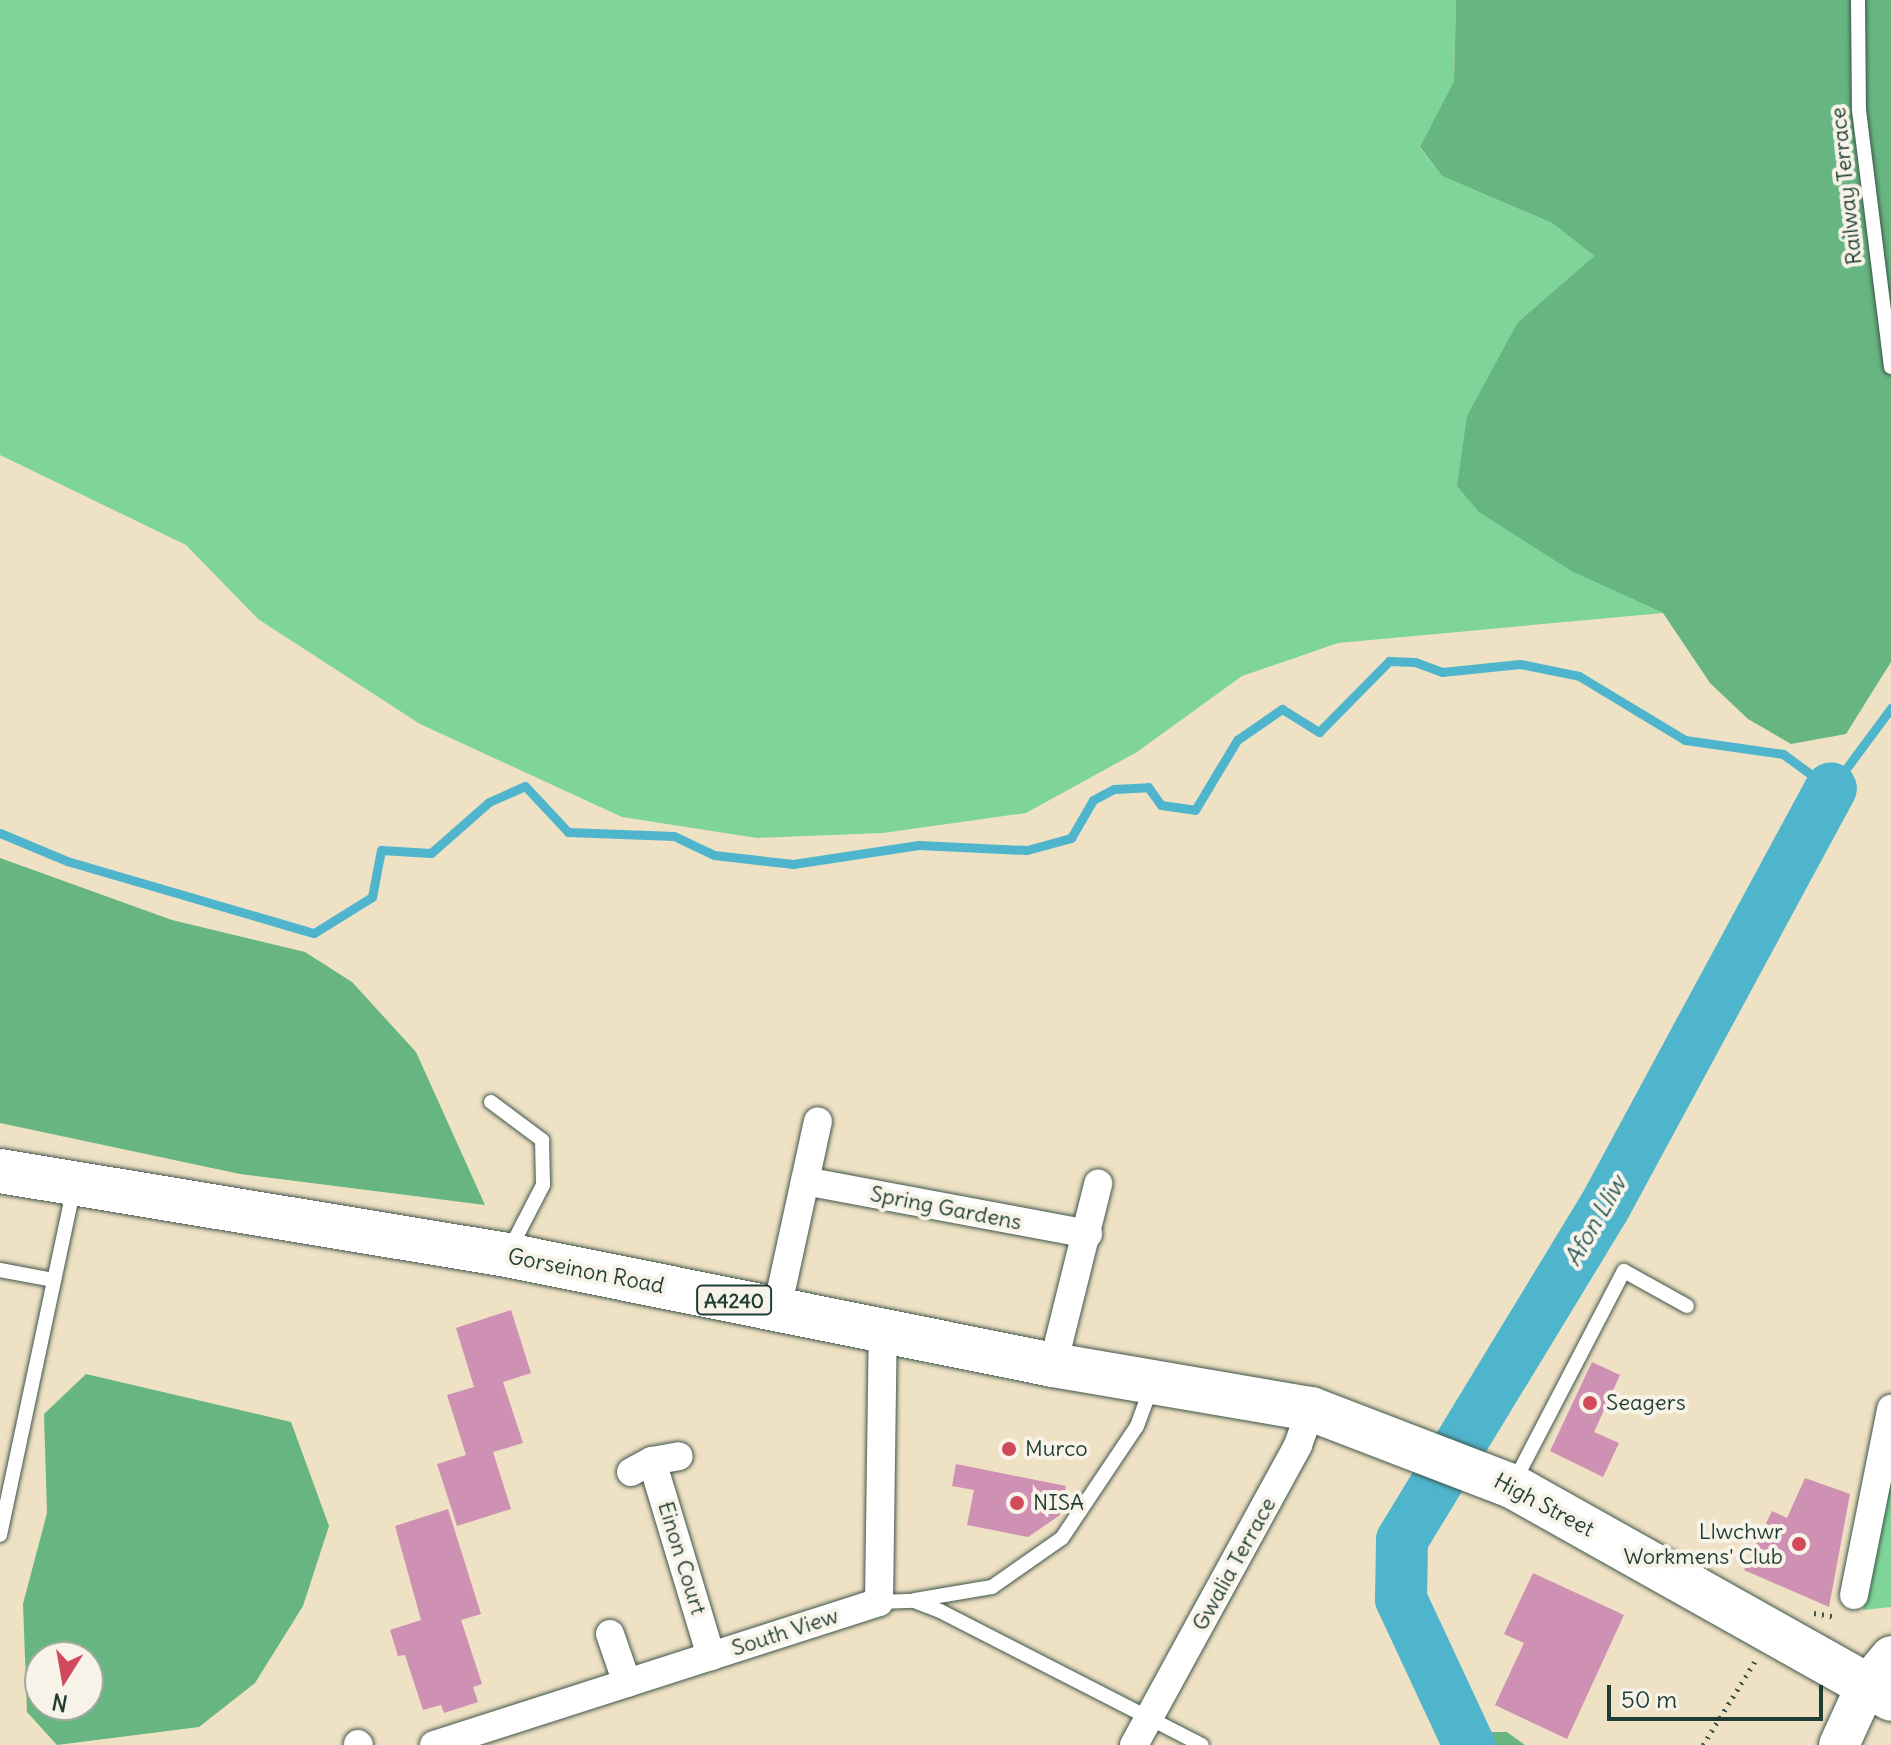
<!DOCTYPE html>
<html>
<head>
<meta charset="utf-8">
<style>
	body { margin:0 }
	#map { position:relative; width:1891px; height:1745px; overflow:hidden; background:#efe1c4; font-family:Delius,sans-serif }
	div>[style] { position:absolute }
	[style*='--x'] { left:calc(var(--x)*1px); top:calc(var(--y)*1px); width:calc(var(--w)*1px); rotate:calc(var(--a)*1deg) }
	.green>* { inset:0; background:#7fd599 }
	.forest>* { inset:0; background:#67b681 }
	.stream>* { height:9px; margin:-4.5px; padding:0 4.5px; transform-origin:4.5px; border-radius:4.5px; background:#4fb5cd }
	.river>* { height:52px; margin:-26px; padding:0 26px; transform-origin:26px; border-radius:26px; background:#4fb5cd }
	.building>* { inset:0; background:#ce90b3 }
	.path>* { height:5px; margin-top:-2.5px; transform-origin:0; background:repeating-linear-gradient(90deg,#3e564a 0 2px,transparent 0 8px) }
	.roads { filter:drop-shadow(0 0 2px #3e564a) drop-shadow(0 0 2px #3e564a) }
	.lane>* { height:14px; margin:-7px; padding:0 7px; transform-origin:7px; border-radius:7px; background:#fff }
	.street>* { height:28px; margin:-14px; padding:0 14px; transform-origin:14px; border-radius:14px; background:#fff }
	.secondary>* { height:40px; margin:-20px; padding:0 20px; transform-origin:20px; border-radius:20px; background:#fff }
	.primary>* { height:44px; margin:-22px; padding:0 22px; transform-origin:22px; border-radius:22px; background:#fff }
	.dots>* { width:22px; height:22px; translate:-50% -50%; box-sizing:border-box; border:4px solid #f7f3e8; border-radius:50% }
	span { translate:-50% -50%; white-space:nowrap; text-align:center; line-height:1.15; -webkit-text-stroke:8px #f7f3e8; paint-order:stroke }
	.shield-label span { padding:2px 6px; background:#f7f3e8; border:2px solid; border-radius:6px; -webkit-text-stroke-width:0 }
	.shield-label { font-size:20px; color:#1f3d34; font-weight:700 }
	.street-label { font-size:22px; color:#1f3d34 }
	.poi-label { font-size:22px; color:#1f3d34 }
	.left { translate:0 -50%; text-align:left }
	.right { translate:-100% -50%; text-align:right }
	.water-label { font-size:24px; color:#2b5b5a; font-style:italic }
	.north { position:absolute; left:24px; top:1641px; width:80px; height:80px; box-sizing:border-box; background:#f7f3e8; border:2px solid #a1aaa0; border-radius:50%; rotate:191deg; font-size:22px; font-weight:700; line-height:32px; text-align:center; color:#1f3d34 }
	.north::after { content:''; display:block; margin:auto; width:28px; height:36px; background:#d1495b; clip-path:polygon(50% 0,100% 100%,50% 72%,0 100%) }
	.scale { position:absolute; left:1607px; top:1685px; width:216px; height:36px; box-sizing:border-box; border:4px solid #1f3d34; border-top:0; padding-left:10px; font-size:24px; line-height:28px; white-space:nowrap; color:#1f3d34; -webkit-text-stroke:6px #f7f3e8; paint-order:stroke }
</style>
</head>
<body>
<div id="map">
	<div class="green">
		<i style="clip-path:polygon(0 0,1456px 0,1454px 81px,1420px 148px,1442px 176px,1552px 223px,1594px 256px,1518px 322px,1573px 572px,1663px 613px,1338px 643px,1242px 676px,1137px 752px,1026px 813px,883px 833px,757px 838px,622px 817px,420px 724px,258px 619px,186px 545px,0 455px)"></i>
		<i style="clip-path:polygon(1891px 1481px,1891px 1607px,1863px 1610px,1886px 1487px)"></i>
	</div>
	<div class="forest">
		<i style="clip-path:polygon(1456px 0,1891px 0,1891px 662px,1846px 734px,1791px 744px,1748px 719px,1710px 683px,1663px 613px,1573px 572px,1479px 512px,1457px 486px,1467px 416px,1518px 322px,1594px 256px,1552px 223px,1442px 176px,1420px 147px,1454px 81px)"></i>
		<i style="clip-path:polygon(0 858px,172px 920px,305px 952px,352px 982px,416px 1052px,485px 1205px,240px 1174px,0 1123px)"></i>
		<i style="clip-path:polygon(evenodd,86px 1374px,291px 1422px,329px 1526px,303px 1606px,255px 1683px,199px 1727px,57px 1745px,27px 1712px,23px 1604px,47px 1513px,44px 1414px,86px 1374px,40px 1657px,88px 1657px,88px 1705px,40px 1705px,40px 1657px)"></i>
		<i style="clip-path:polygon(1489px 1732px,1507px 1732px,1525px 1745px,1487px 1745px)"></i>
	</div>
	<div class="stream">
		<i style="--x:0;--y:833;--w:73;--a:22.7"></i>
		<i style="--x:67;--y:861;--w:257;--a:16.3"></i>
		<i style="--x:314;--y:933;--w:68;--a:-31.8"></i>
		<i style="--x:372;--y:897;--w:48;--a:-79.2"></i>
		<i style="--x:381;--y:850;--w:50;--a:3.4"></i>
		<i style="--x:431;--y:853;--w:77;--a:-41.3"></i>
		<i style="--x:489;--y:802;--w:39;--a:-24"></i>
		<i style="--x:525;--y:786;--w:63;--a:46.9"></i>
		<i style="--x:568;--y:832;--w:106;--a:2.2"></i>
		<i style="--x:674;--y:836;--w:44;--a:25.4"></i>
		<i style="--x:714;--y:855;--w:80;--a:6.5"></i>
		<i style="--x:793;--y:864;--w:127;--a:-8.6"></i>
		<i style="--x:919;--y:845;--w:108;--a:2.7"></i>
		<i style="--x:1027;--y:850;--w:46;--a:-15.3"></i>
		<i style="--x:1071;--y:838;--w:44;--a:-59.9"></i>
		<i style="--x:1093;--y:800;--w:24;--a:-28"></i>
		<i style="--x:1114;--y:789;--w:34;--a:-3"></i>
		<i style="--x:1148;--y:787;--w:22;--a:54"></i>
		<i style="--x:1161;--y:805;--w:34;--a:8"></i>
		<i style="--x:1195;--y:810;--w:82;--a:-59"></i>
		<i style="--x:1237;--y:740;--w:55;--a:-34.6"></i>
		<i style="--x:1282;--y:709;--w:44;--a:31.9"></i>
		<i style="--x:1319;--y:732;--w:100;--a:-45.4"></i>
		<i style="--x:1389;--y:661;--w:26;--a:2"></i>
		<i style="--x:1415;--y:662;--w:29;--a:20"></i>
		<i style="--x:1442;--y:672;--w:78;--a:-5.9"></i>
		<i style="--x:1520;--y:664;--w:60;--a:11.5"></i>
		<i style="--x:1579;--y:676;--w:124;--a:31.1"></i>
		<i style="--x:1685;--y:740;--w:99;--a:8.1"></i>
		<i style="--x:1783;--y:754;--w:59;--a:36.1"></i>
		<i style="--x:1831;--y:789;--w:101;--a:-53.5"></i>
	</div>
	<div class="river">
		<i style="--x:1469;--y:1745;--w:161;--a:-115"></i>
		<i style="--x:1401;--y:1599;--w:59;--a:-89"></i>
		<i style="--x:1402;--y:1540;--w:389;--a:-58.7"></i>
		<i style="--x:1604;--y:1208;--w:477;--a:-61.6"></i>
	</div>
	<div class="building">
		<i style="clip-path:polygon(511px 1310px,531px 1373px,503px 1382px,523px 1443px,493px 1452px,511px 1509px,457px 1526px,437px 1464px,466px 1455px,447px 1395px,474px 1387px,456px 1328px)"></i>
		<i style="clip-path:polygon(1592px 1362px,1620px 1375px,1594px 1432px,1619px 1443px,1603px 1477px,1550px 1451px)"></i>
		<i style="clip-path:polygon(956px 1464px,1066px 1486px,1060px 1515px,1028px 1537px,967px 1525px,974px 1490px,952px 1486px)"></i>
		<i style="clip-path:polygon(1805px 1478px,1850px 1494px,1829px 1607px,1744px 1570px,1772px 1511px,1787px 1518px)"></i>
		<i style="clip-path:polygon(448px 1509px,481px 1614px,461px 1620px,482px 1684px,473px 1687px,478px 1702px,444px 1713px,441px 1705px,423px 1710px,405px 1655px,398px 1656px,390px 1630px,421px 1620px,395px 1526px)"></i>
		<i style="clip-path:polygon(1533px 1573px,1624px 1615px,1567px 1739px,1495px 1705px,1524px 1643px,1504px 1634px)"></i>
	</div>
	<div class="path">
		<i style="--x:1814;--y:1613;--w:22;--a:10"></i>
		<i style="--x:1703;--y:1745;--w:99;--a:-58.2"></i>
	</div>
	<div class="roads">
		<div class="lane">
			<i style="--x:1858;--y:0;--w:110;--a:89.5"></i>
			<i style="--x:1859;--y:110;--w:259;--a:82.9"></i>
			<i style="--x:491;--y:1102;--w:64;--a:36.7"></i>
			<i style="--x:542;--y:1140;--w:45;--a:88.7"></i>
			<i style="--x:543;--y:1185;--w:74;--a:117.3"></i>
			<i style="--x:0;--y:1270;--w:55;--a:10.5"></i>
			<i style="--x:1514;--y:1482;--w:238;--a:-62.5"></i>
			<i style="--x:1624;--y:1271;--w:72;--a:29.1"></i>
			<i style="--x:0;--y:1535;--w:355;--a:-78"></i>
			<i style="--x:915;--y:1600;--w:78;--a:-9.6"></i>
			<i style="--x:992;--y:1587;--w:85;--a:-35"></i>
			<i style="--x:1062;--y:1538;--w:135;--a:-56.2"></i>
			<i style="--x:1137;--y:1426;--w:40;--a:-69.8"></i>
			<i style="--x:879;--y:1602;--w:35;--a:-2"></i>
			<i style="--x:914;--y:1601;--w:28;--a:21"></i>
			<i style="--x:940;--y:1611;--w:294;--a:27.1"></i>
		</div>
		<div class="street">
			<i style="--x:805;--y:1181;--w:288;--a:10.6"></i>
			<i style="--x:777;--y:1309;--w:192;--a:-77.7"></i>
			<i style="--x:1053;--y:1365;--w:187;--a:-76"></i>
			<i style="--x:652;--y:1461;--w:204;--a:73.2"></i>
			<i style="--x:631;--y:1472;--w:24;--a:-28"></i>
			<i style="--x:652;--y:1461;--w:27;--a:-10"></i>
			<i style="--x:1854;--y:1595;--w:190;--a:-78.7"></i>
			<i style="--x:610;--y:1634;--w:52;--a:70.9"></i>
			<i style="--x:358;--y:1744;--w:1;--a:45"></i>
			<i style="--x:434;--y:1745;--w:467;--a:-17.8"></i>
			<i style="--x:879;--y:1602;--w:270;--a:-89.2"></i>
			<i style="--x:1134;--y:1745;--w:342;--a:-61.3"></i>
			<i style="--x:1298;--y:1445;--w:38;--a:-70"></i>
		</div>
		<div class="secondary">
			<i style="--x:1839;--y:1745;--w:65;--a:-65.4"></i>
			<i style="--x:1866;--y:1686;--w:39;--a:-50"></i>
		</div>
		<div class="primary">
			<i style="--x:0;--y:1171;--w:514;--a:9.41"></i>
			<i style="--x:507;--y:1255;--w:557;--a:11.39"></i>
			<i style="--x:1053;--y:1365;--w:262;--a:9.7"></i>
			<i style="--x:1311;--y:1409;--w:215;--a:21"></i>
			<i style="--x:1512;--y:1486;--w:435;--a:29.3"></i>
		</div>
	</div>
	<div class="dots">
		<i style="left:1590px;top:1403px;background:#d1495b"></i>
		<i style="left:1009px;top:1449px;background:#d1495b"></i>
		<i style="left:1017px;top:1503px;background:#d1495b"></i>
		<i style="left:1799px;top:1544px;background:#d1495b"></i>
	</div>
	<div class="shield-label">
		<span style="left:734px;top:1300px">A4240</span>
	</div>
	<div class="street-label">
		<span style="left:1846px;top:186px;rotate:-96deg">Railway Terrace</span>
		<span style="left:946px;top:1208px;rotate:11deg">Spring Gardens</span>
		<span style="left:586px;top:1271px;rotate:11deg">Gorseinon Road</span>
		<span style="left:1544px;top:1505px;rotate:28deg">High Street</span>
		<span style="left:682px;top:1558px;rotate:73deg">Einon Court</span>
		<span style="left:1234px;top:1564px;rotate:-61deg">Gwalia Terrace</span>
		<span style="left:785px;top:1632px;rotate:-18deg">South View</span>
	</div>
	<div class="poi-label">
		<span class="left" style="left:1606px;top:1403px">Seagers</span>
		<span class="left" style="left:1025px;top:1449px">Murco</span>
		<span class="left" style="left:1033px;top:1503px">NISA</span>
		<span class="right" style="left:1783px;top:1544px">Llwchwr<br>Workmens' Club</span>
	</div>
	<div class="water-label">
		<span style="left:1595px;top:1221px;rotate:-60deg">Afon Lliw</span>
	</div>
	<div class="north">N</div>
	<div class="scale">50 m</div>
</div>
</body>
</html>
